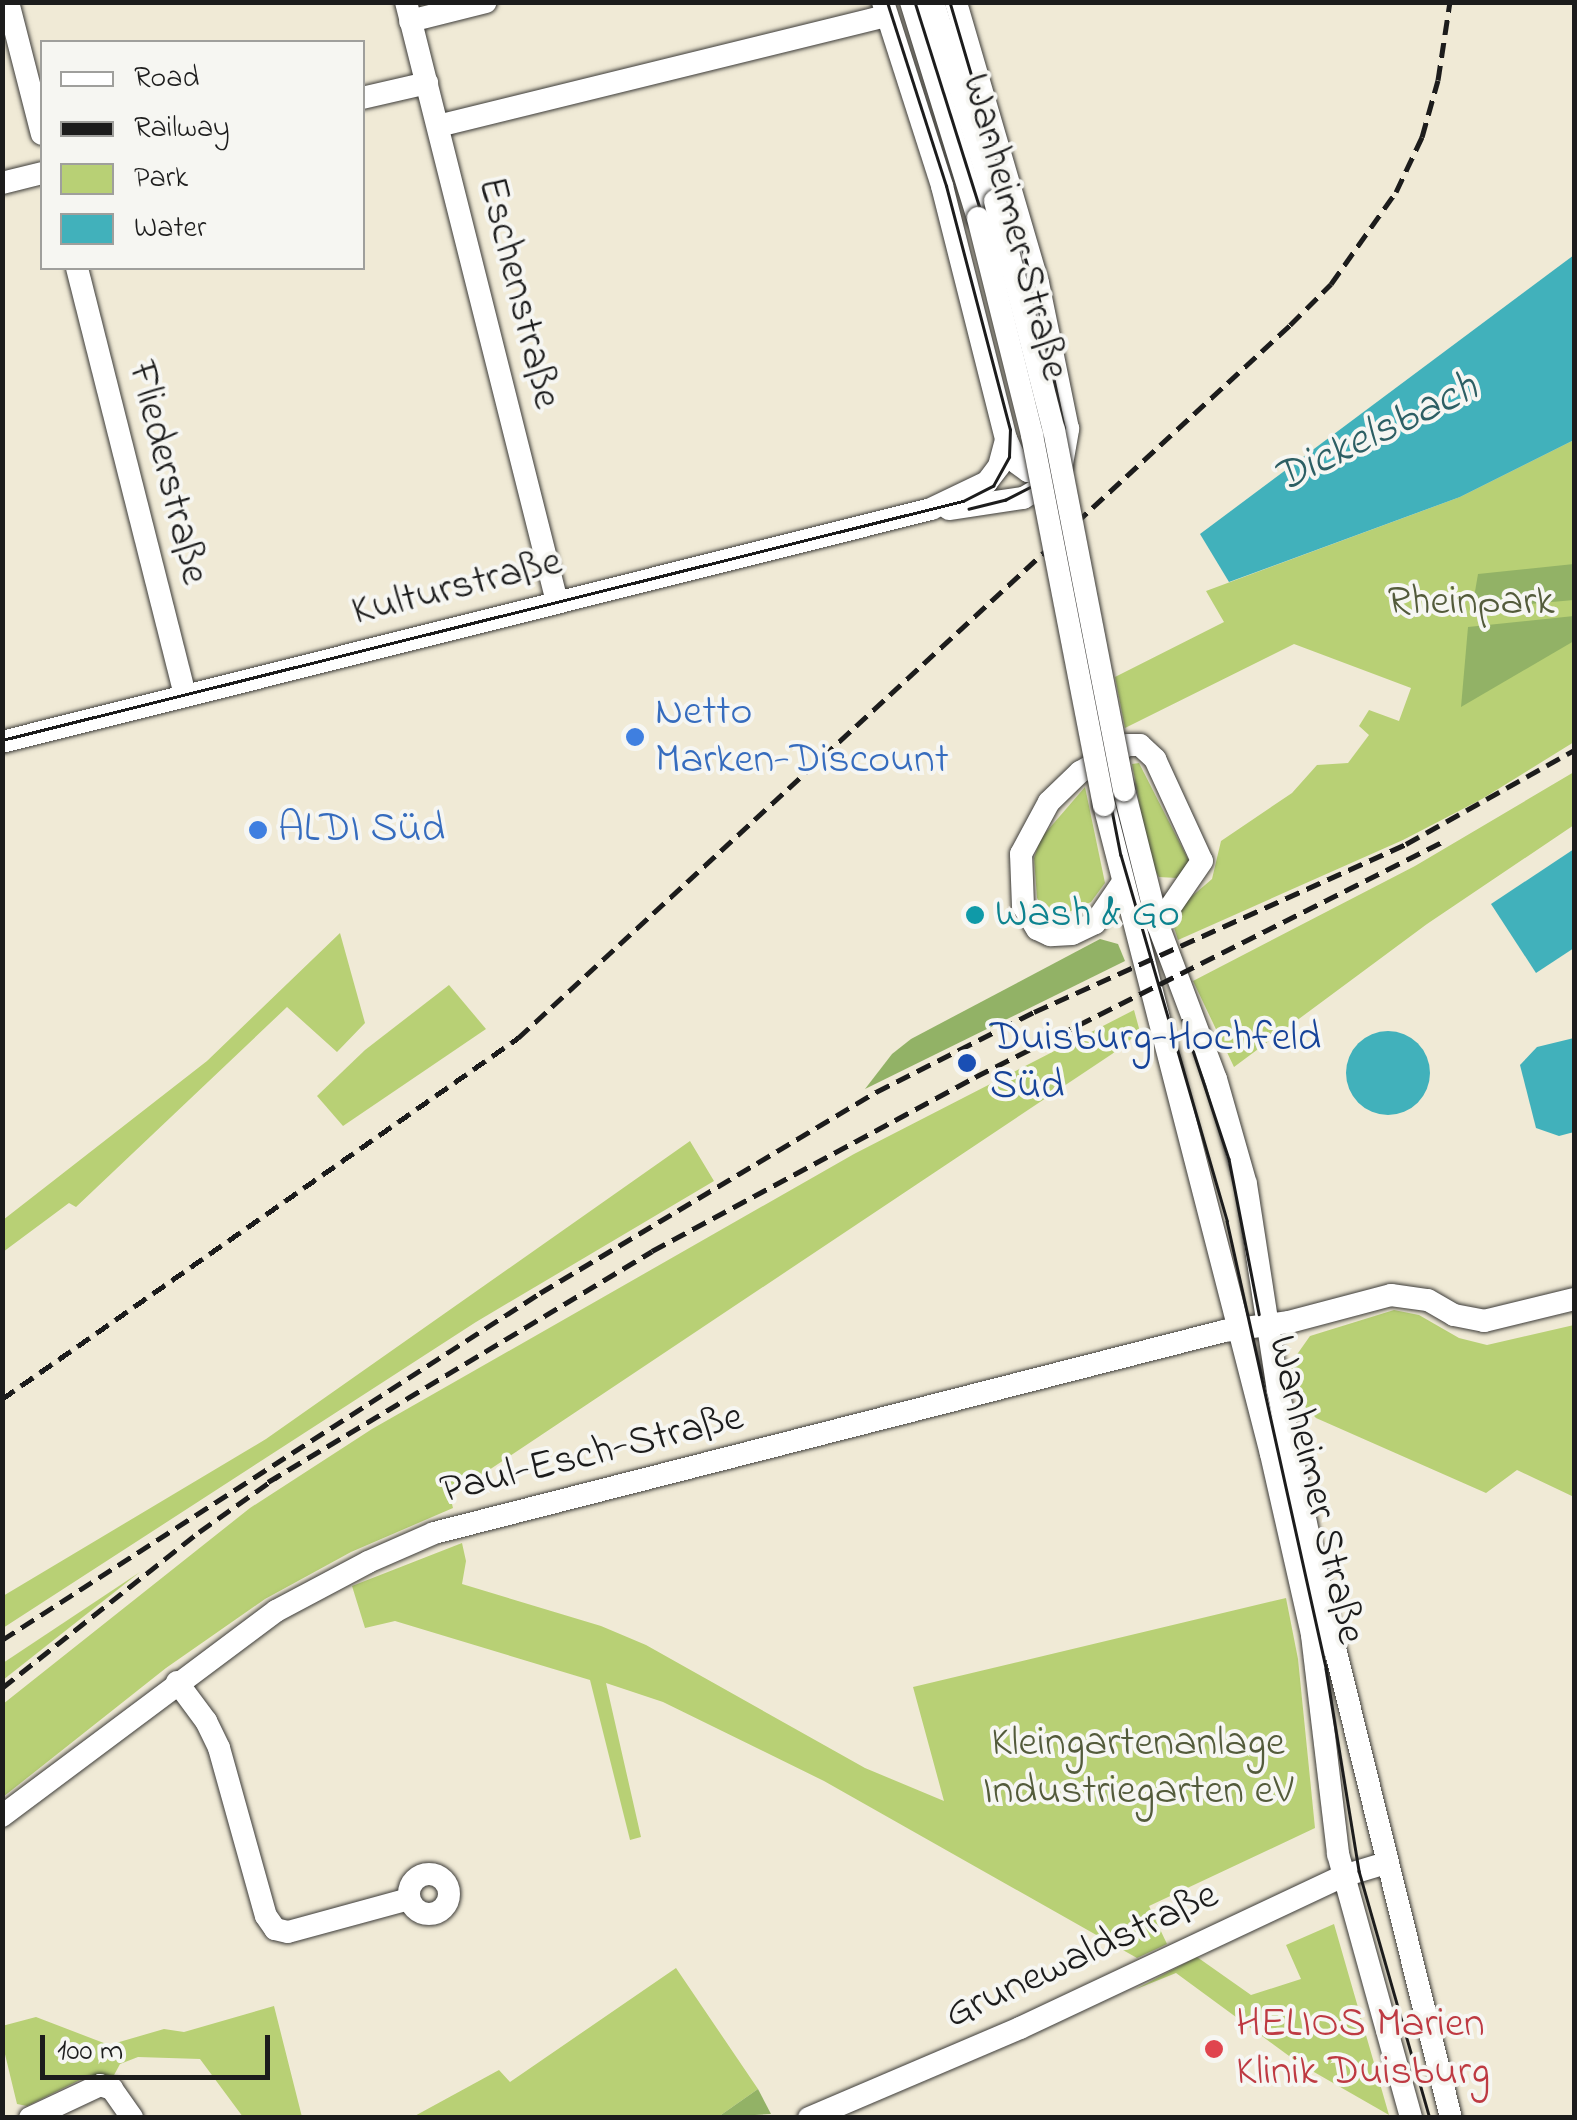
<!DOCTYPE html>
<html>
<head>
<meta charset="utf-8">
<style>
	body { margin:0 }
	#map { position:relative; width:1577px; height:2120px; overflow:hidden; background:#f0ead6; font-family:"Indie Flower",sans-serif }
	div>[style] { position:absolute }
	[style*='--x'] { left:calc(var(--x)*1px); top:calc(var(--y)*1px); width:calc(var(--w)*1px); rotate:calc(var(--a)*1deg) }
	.green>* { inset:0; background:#b8d075 }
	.forest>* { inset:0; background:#92b266 }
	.water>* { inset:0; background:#41b1bb }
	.round { border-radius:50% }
	.roads { filter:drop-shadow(0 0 2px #3c3b38) drop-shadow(0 0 2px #3c3b38) }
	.minor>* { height:22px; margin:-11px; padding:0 11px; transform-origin:11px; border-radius:11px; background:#fff }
	.minor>.ring { margin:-11px; padding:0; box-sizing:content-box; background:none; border:22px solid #fff; border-radius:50% }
	.tram>* { height:2.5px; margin:-1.25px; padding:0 1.25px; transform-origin:1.25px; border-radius:1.25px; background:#1c1c1c }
	.rail>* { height:5px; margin-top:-2.5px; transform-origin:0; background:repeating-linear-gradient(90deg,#1c1c1c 0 15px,transparent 0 23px) }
	.bridges { filter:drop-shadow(0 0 2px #3c3b38) drop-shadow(0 0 2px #3c3b38) }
	.minor-bridge>* { height:22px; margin:-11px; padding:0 11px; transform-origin:11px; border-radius:11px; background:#fff }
	.dots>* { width:28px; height:28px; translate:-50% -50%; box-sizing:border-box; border:5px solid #f6f6f2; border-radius:50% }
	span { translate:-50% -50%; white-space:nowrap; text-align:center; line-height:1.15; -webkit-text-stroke:8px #f6f6f2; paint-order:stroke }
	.street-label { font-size:42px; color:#1c1c1c }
	.park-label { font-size:42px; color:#535b3b }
	.shop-label { font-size:42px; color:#366cbe }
	.left { translate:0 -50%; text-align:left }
	.culture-label { font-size:42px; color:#0d838f }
	.transit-label { font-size:42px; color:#164399 }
	.health-label { font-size:42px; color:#be3a42 }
	.water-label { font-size:45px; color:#2d5f64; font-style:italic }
	.frame { position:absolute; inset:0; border:5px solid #1c1c1c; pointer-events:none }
	.legend { position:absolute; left:40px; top:40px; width:325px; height:230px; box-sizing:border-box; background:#f6f6f2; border:2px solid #9f9f9c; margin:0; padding:12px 18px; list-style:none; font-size:30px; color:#1c1c1c }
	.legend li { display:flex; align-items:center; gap:20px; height:50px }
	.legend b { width:50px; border:2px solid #9f9f9c }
	.scale { position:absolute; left:40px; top:2035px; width:230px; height:45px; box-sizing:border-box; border:5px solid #1c1c1c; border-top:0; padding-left:12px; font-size:30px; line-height:35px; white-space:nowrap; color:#1c1c1c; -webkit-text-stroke:8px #f6f6f2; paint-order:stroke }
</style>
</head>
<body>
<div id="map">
	<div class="green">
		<i style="clip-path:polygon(1574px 440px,1574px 742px,1482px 799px,1403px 840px,1178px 940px,1170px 915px,1212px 879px,1221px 841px,1292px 793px,1317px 765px,1348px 763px,1369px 735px,1359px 726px,1369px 710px,1399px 721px,1411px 688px,1294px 644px,1125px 728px,1115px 677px,1224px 622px,1206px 591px,1460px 497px)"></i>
		<i style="clip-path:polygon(1139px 763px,1189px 861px,1177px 878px,1159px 877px,1150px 861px,1132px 764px)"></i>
		<i style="clip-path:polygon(1574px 772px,1574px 825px,1427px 924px,1234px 1067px,1193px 981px,1415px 866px)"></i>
		<i style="clip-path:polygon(1085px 787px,1105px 883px,1091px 902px,1057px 917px,1046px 912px,1037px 898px,1034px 858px,1041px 838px)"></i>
		<i style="clip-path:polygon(340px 933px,365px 1023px,337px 1052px,287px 1007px,76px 1207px,69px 1203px,3px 1252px,3px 1220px,207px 1061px)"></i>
		<i style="clip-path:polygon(449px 985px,486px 1029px,343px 1126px,317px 1096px,365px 1050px)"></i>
		<i style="clip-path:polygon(1134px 1010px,1140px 1032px,1112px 1054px,450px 1496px,453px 1508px,351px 1552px,265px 1599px,166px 1668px,3px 1797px,3px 1704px,250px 1508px,372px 1429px,854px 1154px)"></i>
		<i style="clip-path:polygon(690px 1141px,714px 1181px,476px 1322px,3px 1628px,3px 1596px,266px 1439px)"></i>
		<i style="clip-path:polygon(1394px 1310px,1419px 1315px,1459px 1338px,1487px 1345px,1574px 1325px,1574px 1497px,1517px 1470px,1486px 1493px,1316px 1418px,1288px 1389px,1291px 1363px,1310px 1336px)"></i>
		<i style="clip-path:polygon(462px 1543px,466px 1561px,462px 1584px,601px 1626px,646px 1645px,865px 1768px,944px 1801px,913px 1687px,1286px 1598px,1298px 1659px,1315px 1828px,1149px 1906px,1167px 1944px,1137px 1958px,824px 1781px,663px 1702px,606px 1683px,641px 1837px,630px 1840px,590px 1680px,395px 1621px,365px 1628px,352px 1586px)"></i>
		<i style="clip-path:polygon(140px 1572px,3px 1680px,3px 1663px)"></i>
		<i style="clip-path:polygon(1334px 1924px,1389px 2115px,1300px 2064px,1176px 1973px,1134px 1990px,1197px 1957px,1251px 1995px,1301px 1979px,1286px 1945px)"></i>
		<i style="clip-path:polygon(676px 1968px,758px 2089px,718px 2117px,411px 2118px,499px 2070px,510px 2082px)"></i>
		<i style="clip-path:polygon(274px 2006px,302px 2117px,243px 2117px,200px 2059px,138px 2057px,120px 2064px,113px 2077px,82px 2079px,27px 2106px,17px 2104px,3px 2046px,2px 2026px,36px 2017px,109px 2045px,164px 2029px,184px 2032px)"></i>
	</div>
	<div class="forest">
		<i style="clip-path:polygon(1574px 564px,1574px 600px,1472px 609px,1478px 574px)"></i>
		<i style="clip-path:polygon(1574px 616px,1574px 641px,1461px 707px,1468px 627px)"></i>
		<i style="clip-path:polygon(1100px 939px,1118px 944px,1125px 961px,865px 1089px,892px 1054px,911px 1039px)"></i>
		<i style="clip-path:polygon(758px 2089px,771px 2114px,718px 2117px)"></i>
	</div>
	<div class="water">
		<i style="clip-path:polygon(1574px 255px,1574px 440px,1460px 497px,1229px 582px,1200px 534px)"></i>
		<i style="clip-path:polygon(1574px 849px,1574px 948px,1536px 973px,1491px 904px)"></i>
		<i class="round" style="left:1346px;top:1031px;width:84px;height:84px"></i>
		<i style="clip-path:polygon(1574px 1038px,1574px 1132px,1559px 1136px,1536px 1128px,1520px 1065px,1537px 1047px)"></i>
	</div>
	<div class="roads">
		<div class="minor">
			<i style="--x:8;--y:2;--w:136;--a:75.6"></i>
			<i style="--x:406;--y:2;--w:619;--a:75.87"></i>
			<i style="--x:883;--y:2;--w:193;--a:72.2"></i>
			<i style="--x:942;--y:186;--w:261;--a:75.8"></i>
			<i style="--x:1006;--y:439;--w:26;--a:65"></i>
			<i style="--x:1017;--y:463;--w:14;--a:36"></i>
			<i style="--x:1028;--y:471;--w:27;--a:-4"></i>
			<i style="--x:911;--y:2;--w:226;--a:72.8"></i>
			<i style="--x:933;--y:2;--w:208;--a:72.7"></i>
			<i style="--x:410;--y:21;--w:78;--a:-14"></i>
			<i style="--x:362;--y:98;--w:67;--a:-13"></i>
			<i style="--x:438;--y:126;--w:462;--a:-13.8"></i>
			<i style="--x:2;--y:183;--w:41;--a:-14"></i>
			<i style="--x:77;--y:268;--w:441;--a:75.8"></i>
			<i style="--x:949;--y:509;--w:75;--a:-8.5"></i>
			<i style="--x:1023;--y:498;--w:29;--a:-29"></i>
			<i style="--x:1048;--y:484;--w:24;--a:-55"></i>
			<i style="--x:1062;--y:464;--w:36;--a:-80"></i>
			<i style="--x:1068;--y:429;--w:149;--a:-101.6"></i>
			<i style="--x:1038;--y:283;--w:293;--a:-106.3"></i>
			<i style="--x:2;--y:742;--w:958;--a:-14.08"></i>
			<i style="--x:931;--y:509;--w:62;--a:-25.7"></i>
			<i style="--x:987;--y:482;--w:20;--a:-53"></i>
			<i style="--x:999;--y:466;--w:28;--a:-75"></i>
			<i style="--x:1124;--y:790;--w:139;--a:75.9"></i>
			<i style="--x:1158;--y:925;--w:165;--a:69.4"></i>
			<i style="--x:1216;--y:1079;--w:109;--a:74.1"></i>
			<i style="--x:1246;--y:1184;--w:208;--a:81.2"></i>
			<i style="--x:1278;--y:1390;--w:185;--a:78.1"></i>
			<i style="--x:1316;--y:1571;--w:563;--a:76.14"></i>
			<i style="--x:1104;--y:805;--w:670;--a:75.57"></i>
			<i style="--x:1271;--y:1454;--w:186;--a:77.2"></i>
			<i style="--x:1312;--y:1635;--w:221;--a:83.2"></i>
			<i style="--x:1338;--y:1854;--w:274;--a:74.5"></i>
			<i style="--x:1123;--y:882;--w:50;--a:124.3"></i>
			<i style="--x:1095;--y:923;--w:25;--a:154"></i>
			<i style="--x:1072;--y:934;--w:22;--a:177"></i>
			<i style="--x:1050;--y:935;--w:14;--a:-155"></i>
			<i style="--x:1037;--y:929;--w:27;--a:-121"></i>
			<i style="--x:1023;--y:906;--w:52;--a:-92.2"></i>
			<i style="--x:1021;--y:854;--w:59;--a:-61.7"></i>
			<i style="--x:1049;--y:802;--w:43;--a:-44.1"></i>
			<i style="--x:1080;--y:772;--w:55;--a:-29.4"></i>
			<i style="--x:1128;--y:745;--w:12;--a:0"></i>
			<i style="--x:1140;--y:745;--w:21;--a:43"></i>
			<i style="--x:1155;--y:759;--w:112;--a:65.3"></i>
			<i style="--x:1202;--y:861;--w:78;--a:124.5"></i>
			<i style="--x:177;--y:1682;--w:49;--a:53.4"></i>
			<i style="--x:206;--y:1721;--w:30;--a:64"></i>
			<i style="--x:219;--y:1748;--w:174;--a:74.4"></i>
			<i style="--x:266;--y:1916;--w:16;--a:55"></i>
			<i style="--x:275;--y:1929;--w:13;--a:13"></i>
			<i style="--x:288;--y:1932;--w:125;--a:-15.3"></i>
			<i style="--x:2;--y:1816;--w:342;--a:-36.8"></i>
			<i style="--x:276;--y:1611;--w:104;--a:-28"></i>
			<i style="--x:368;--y:1562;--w:72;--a:-23.7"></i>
			<i style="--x:434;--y:1533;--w:815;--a:-14.34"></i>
			<i style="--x:1224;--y:1331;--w:66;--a:-7.9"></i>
			<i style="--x:1289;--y:1322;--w:106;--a:-14.8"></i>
			<i style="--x:1391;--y:1295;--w:37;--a:8"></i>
			<i style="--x:1428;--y:1300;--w:30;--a:30"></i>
			<i style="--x:1454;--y:1315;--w:31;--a:11"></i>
			<i style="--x:1484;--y:1321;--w:93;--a:-13.7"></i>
			<i class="ring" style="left:409px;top:1874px;width:18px;height:18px"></i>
			<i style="--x:30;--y:2118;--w:77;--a:-25.2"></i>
			<i style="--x:100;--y:2085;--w:13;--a:18"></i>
			<i style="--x:112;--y:2089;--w:35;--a:55"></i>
			<i style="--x:809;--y:2118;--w:229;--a:-23.1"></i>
			<i style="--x:1020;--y:2028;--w:357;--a:-25.2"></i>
			<i style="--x:1343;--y:1876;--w:45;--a:-16.8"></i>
		</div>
	</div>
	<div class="tram">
		<i style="--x:915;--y:2;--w:222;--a:72.5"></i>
		<i style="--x:982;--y:214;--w:226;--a:75.7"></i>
		<i style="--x:1038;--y:433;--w:430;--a:78.9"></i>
		<i style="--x:1121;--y:855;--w:381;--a:73.8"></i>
		<i style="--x:1227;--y:1221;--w:459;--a:77.5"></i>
		<i style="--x:1326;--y:1669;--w:205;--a:80.7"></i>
		<i style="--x:1359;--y:1871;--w:257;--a:74"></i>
		<i style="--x:950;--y:2;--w:300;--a:73.6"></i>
		<i style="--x:1035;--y:290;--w:140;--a:78"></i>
		<i style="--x:1064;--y:427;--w:32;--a:99"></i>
		<i style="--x:1059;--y:459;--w:27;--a:126"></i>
		<i style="--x:1043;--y:481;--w:42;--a:152.8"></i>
		<i style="--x:1006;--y:500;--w:38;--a:166"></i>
		<i style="--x:2;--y:740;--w:990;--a:-13.97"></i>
		<i style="--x:963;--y:501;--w:34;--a:-27"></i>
		<i style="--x:993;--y:486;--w:33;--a:-61"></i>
		<i style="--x:1009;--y:457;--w:27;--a:-88"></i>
		<i style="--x:1010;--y:430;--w:252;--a:-104.7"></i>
		<i style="--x:946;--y:186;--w:193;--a:-107.8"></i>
		<i style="--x:1183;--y:1020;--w:146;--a:71.7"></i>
		<i style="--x:1229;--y:1159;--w:158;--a:79"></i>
	</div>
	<div class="rail">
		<i style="--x:2;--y:1399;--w:630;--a:-34.98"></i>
		<i style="--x:518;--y:1038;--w:1051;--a:-42.72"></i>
		<i style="--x:1290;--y:325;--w:58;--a:-45"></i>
		<i style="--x:1331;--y:284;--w:113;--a:-54.8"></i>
		<i style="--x:1396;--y:192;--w:61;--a:-64.7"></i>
		<i style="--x:1422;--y:137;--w:59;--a:-74.3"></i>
		<i style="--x:1438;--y:80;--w:79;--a:-81.3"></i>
		<i style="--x:268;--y:1482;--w:448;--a:-31"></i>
		<i style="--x:652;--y:1251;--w:367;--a:-28.3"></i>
		<i style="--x:975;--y:1077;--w:525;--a:-26.71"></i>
		<i style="--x:2;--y:1640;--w:640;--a:-32.82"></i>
		<i style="--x:540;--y:1293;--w:392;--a:-30.9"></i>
		<i style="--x:876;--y:1092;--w:177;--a:-26.9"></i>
		<i style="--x:1034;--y:1012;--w:408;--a:-24.3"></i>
		<i style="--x:1406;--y:844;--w:193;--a:-29.2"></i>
		<i style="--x:2;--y:1688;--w:251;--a:-38.4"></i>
		<i style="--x:199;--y:1532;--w:97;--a:-35.3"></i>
	</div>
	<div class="bridges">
		<div class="minor-bridge">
			<i style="--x:995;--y:201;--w:236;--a:75.6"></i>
			<i style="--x:1054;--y:430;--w:367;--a:79"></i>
			<i style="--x:978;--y:218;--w:224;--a:76"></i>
			<i style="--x:1032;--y:435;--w:377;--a:79"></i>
		</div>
	</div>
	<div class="dots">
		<i style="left:635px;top:737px;background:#3f7fe0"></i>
		<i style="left:258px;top:830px;background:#3f7fe0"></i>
		<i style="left:975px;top:915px;background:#0f9aa8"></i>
		<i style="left:967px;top:1063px;background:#1a4fb4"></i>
		<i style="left:1214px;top:2049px;background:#e0444e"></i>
	</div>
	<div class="street-label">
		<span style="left:1014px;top:227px;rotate:75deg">Wanheimer Straße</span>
		<span style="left:518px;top:293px;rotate:76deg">Eschenstraße</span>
		<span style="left:167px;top:473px;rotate:76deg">Fliederstraße</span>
		<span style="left:457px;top:588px;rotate:-14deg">Kulturstraße</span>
		<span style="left:592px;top:1455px;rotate:-14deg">Paul-Esch-Straße</span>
		<span style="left:1315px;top:1490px;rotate:77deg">Wanheimer Straße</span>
		<span style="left:1082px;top:1956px;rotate:-25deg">Grunewaldstraße</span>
	</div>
	<div class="park-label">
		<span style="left:1471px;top:603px">Rheinpark</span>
		<span style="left:1138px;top:1768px">Kleingartenanlage<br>Industriegarten eV</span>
	</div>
	<div class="shop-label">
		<span class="left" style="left:655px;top:737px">Netto<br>Marken-Discount</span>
		<span class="left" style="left:278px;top:830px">ALDI Süd</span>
	</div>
	<div class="culture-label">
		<span class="left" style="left:995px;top:915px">Wash &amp; Go</span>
	</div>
	<div class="transit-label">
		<span class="left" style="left:990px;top:1063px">Duisburg-Hochfeld<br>Süd</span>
	</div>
	<div class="health-label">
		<span class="left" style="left:1236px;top:2049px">HELIOS Marien<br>Klinik Duisburg</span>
	</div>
	<div class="water-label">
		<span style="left:1376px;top:435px;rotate:-26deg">Dickelsbach</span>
	</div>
	<div class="frame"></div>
	<ul class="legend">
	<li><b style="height:12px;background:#fff"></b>Road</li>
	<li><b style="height:12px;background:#1c1c1c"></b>Railway</li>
	<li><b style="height:28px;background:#b8d075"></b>Park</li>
	<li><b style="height:28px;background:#41b1bb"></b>Water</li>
	</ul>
	<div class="scale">100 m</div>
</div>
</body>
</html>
